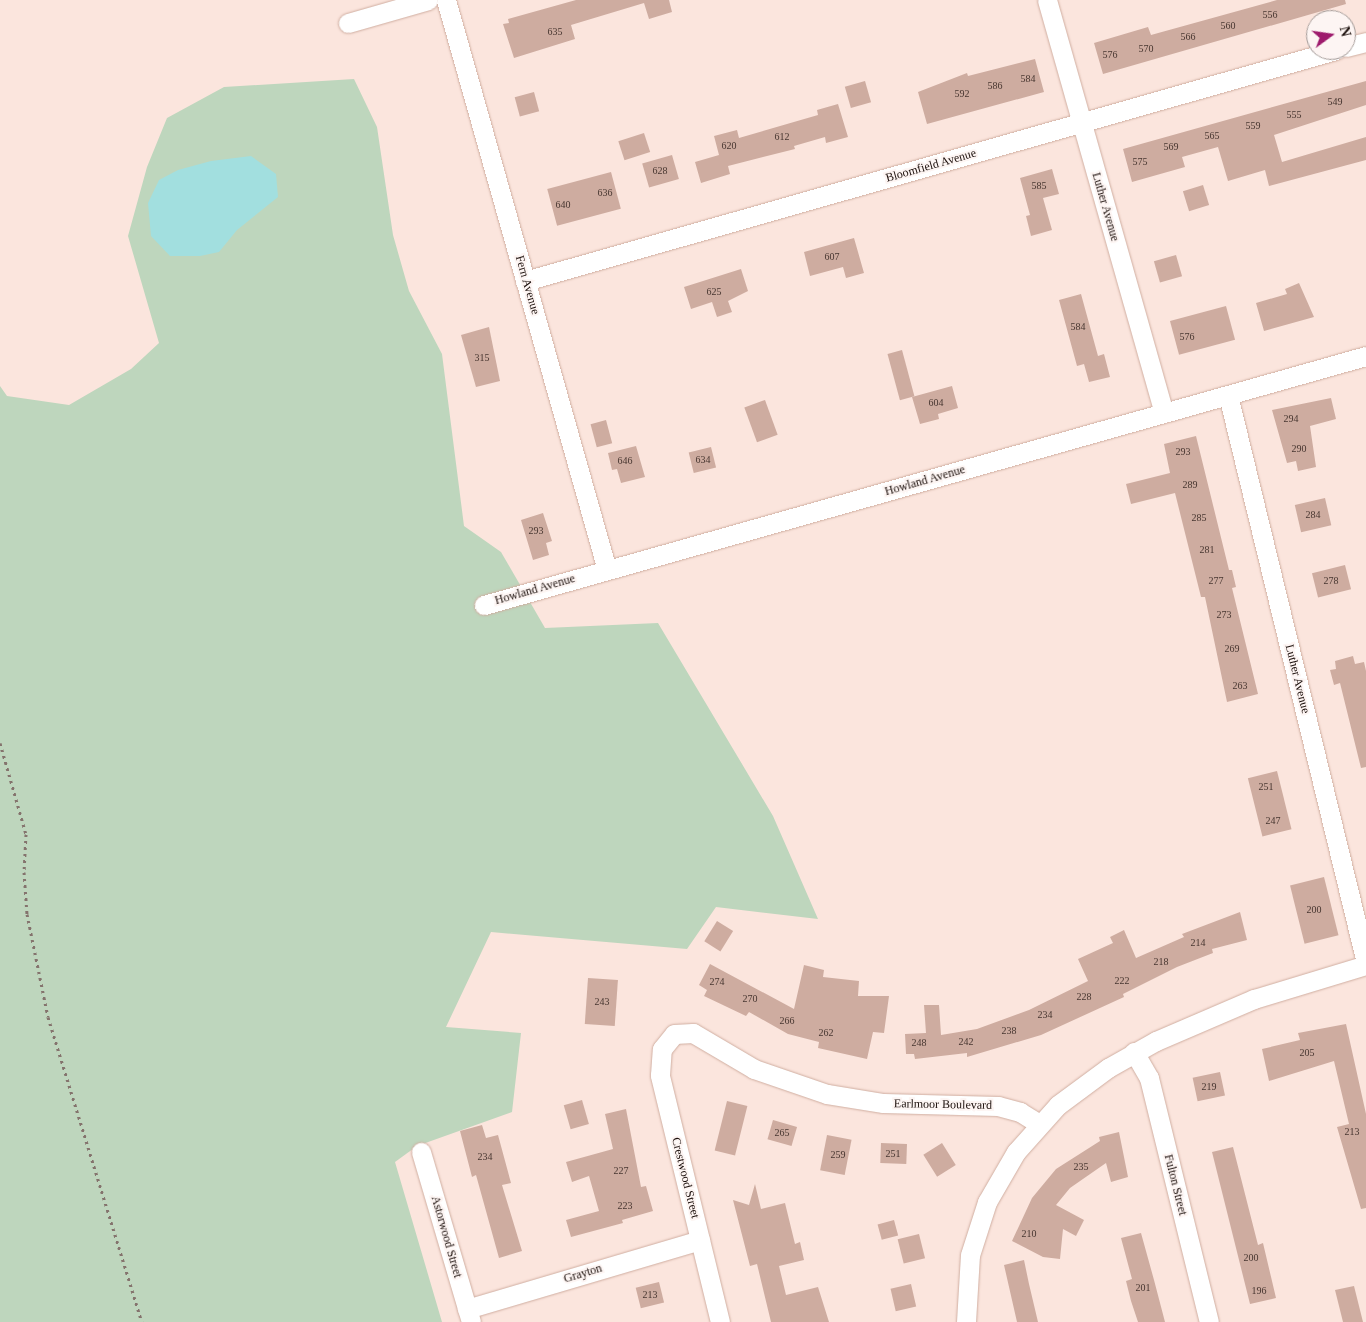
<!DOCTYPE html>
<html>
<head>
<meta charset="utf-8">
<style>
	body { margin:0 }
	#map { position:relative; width:1366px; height:1322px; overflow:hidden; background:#fbe5dd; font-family:Georgia,serif }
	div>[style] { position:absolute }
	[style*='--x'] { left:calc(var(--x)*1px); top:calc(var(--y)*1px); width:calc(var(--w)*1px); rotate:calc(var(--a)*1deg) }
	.green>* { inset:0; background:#bed6bd }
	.water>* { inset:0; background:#a2dfdf }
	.building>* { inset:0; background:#ceaca0; transform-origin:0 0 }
	.path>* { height:3px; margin-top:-1.5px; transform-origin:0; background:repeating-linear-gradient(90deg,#84736d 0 2.5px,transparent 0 6.5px) }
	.roads { filter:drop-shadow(0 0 1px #d0aea1) drop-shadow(0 0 1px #d0aea1) }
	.minor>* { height:19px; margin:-9.5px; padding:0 9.5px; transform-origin:9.5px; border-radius:9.5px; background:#fff }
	span { translate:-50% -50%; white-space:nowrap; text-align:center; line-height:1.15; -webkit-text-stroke:4px #fdf5f3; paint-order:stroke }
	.number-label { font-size:10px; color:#473630 }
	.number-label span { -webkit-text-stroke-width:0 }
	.street-label { font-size:12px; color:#1a0e0a }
	.north { position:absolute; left:1306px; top:10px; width:50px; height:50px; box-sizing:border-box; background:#fdf5f3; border:1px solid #a29996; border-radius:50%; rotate:76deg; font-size:14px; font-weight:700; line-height:20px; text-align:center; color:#1a0e0a }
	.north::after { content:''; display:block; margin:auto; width:18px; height:22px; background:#9e1b6d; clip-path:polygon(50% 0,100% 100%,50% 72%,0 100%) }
</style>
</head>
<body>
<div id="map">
	<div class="green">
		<i style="clip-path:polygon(354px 79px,377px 127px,393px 235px,409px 291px,442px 354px,464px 526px,501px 552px,545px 628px,658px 623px,773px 816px,818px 919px,716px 907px,687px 949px,491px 932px,446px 1027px,521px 1033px,512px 1112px,417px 1146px,395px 1162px,442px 1322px,0 1322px,0 386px,7px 396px,69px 405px,131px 369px,159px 343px,128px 236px,147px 167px,167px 118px,224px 87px)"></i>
	</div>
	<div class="water">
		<i style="clip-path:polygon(251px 156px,276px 174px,278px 197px,237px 230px,219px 252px,200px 256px,170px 256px,151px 236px,148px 203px,159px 180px,178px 170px,211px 161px)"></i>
	</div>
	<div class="building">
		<i style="clip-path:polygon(576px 0,669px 0,672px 12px,649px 19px,644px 3px,571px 25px,575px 39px,514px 58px,503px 24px,509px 23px,508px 19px)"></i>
		<i style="clip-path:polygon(1277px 0,1345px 0,1346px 4px,1103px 74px,1094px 43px,1148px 27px,1151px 35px)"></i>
		<i style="clip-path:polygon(1035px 59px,1044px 92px,927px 124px,918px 92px,967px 73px,968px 76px)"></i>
		<i style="left:865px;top:81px;width:22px;height:21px;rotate:74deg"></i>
		<i style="clip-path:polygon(1366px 81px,1366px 105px,1274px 135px,1282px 162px,1366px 137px,1366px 160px,1269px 186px,1265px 170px,1228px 181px,1218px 147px,1182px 157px,1185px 167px,1132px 182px,1123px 149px)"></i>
		<i style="left:534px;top:92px;width:20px;height:20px;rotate:75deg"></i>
		<i style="clip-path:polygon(838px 104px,848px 137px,826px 143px,825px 137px,794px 146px,795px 149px,728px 166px,730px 174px,701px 183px,695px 162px,719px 155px,714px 136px,737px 130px,739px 138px,818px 115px,817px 110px)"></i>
		<i style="left:644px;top:133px;width:20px;height:27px;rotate:72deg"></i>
		<i style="left:672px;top:155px;width:25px;height:31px;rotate:74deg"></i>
		<i style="clip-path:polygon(1052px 169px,1059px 194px,1043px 198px,1052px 230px,1031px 236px,1026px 216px,1030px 215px,1020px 178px)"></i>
		<i style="left:611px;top:172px;width:38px;height:66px;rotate:75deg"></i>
		<i style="left:1203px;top:185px;width:21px;height:21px;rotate:73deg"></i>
		<i style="clip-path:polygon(854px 238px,864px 273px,846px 278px,843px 267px,810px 276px,804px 252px)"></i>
		<i style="left:1176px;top:255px;width:22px;height:23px;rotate:74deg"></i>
		<i style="clip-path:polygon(741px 269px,748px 291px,728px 301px,732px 312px,717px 317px,712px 302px,691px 309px,684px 287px)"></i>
		<i style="clip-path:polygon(1299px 283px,1314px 317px,1264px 331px,1256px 303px,1287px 294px,1285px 289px)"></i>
		<i style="clip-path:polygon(1081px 294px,1098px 356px,1104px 354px,1110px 377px,1089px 382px,1084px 364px,1077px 366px,1059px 300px)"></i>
		<i style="left:1226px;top:306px;width:35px;height:58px;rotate:75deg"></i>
		<i style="clip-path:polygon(489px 327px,500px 381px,476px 387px,461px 335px)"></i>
		<i style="left:902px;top:350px;width:48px;height:15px;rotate:75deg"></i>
		<i style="clip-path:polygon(952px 386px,958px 408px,938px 414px,939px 419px,920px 424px,912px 397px)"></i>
		<i style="clip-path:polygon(1331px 398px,1336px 419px,1310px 426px,1316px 467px,1298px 471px,1296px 461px,1287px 463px,1272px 410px)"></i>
		<i style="left:765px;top:400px;width:37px;height:22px;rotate:70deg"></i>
		<i style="left:606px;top:420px;width:24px;height:16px;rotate:75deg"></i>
		<i style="clip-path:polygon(1196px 436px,1229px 570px,1232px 570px,1236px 587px,1232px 588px,1258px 694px,1227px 702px,1205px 597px,1201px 597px,1175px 493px,1131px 504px,1126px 484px,1170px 473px,1164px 444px)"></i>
		<i style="clip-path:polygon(636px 446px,645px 477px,621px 483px,617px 469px,612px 470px,608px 453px)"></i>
		<i style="left:711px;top:447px;width:21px;height:23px;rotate:76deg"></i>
		<i style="left:1325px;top:498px;width:28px;height:31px;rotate:77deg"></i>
		<i style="clip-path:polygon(543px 513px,552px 541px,546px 543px,549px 555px,533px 560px,521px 520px)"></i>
		<i style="left:1345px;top:565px;width:25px;height:34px;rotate:76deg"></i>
		<i style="clip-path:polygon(1353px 656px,1355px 664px,1364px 662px,1366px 671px,1366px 767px,1361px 768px,1340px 683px,1334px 685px,1330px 670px,1336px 669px,1335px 661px)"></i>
		<i style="left:1277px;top:771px;width:60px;height:30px;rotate:76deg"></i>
		<i style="left:1324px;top:877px;width:60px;height:35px;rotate:76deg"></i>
		<i style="clip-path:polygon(1240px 912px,1247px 940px,1212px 949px,1213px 953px,1177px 967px,1123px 994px,1124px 997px,1041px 1035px,967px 1057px,967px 1053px,915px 1059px,914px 1054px,906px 1054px,905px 1034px,926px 1033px,924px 1005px,939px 1005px,941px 1035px,977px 1029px,1029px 1010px,1088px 981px,1078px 959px,1113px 943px,1110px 937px,1124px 930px,1136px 958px,1184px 937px,1182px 934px)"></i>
		<i style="left:717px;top:921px;width:19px;height:24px;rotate:32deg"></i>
		<i style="clip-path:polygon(710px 964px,794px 1009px,804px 965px,824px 970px,823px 977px,859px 981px,858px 996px,889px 996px,884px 1033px,873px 1032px,867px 1059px,818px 1048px,819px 1042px,788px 1034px,749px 1012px,746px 1016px,704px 996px,707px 990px,699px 985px)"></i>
		<i style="left:588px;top:978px;width:30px;height:46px;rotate:4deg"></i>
		<i style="clip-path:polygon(1346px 1024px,1366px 1114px,1366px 1208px,1361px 1209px,1337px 1127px,1349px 1124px,1334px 1061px,1269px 1081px,1262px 1049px,1300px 1040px,1298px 1033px)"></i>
		<i style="left:1220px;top:1072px;width:24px;height:28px;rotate:78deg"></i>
		<i style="left:582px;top:1100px;width:25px;height:19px;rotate:74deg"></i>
		<i style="left:727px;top:1101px;width:21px;height:51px;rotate:14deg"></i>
		<i style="clip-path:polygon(626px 1109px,641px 1187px,646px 1186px,653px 1211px,622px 1220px,623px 1223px,571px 1237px,566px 1220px,599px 1211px,589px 1176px,572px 1182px,566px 1162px,613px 1149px,605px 1114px)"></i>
		<i style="left:773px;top:1120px;width:25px;height:20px;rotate:16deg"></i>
		<i style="clip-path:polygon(482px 1125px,486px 1138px,498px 1135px,511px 1183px,502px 1185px,522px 1251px,499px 1258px,476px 1175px,472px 1177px,460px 1131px)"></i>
		<i style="clip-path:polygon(1119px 1132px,1128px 1177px,1111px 1182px,1106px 1163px,1070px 1188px,1056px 1205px,1084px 1220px,1076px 1236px,1063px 1229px,1060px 1259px,1043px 1257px,1012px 1241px,1032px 1198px,1056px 1169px,1100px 1141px,1099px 1137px)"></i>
		<i style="left:827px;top:1135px;width:25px;height:36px;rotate:11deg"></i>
		<i style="left:881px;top:1143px;width:26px;height:20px;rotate:2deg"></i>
		<i style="left:942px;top:1143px;width:26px;height:22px;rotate:58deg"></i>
		<i style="clip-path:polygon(1233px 1147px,1258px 1245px,1263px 1243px,1276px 1298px,1250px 1304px,1212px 1152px)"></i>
		<i style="clip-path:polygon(755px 1184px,761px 1209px,785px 1203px,795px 1244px,800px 1242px,804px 1260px,779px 1266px,786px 1295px,818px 1287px,829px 1322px,771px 1322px,757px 1264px,750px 1266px,733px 1200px,749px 1205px)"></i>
		<i style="left:894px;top:1220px;width:16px;height:17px;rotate:75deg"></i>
		<i style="clip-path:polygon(1141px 1233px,1154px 1280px,1165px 1322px,1138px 1322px,1131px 1301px,1126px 1281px,1132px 1279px,1121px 1238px)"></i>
		<i style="left:919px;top:1234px;width:25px;height:22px;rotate:76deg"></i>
		<i style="clip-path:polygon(1024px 1260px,1029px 1284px,1038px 1322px,1017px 1322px,1004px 1265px)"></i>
		<i style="left:659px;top:1282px;width:21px;height:24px;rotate:76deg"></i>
		<i style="left:911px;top:1284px;width:23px;height:21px;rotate:77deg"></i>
		<i style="clip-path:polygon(1354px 1286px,1363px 1322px,1343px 1322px,1335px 1290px)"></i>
	</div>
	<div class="path">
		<i style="--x:0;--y:743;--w:95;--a:74.1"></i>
		<i style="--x:26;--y:834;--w:38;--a:93"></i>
		<i style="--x:24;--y:872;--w:42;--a:85.9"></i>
		<i style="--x:27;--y:914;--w:105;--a:78.5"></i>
		<i style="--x:48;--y:1017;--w:319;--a:72.9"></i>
	</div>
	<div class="roads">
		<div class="minor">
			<i style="--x:446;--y:0;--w:592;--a:74.23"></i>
			<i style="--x:1047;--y:0;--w:429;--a:74.2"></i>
			<i style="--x:348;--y:23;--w:83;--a:-16"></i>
			<i style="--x:1346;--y:47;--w:21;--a:-14"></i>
			<i style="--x:525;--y:281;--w:843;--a:-15.9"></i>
			<i style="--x:1228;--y:395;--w:585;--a:76.34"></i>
			<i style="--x:484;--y:605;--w:916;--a:-15.77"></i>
			<i style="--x:1134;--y:1052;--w:30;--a:60"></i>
			<i style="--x:1149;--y:1078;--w:251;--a:76.2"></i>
			<i style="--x:421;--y:1152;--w:177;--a:73.6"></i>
			<i style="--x:467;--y:1309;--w:243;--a:-16.5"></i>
			<i style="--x:720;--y:1322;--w:254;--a:-103.7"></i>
			<i style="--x:660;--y:1075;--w:26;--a:-86"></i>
			<i style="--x:662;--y:1049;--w:19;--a:-51"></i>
			<i style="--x:674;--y:1034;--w:19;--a:-3"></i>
			<i style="--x:693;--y:1033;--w:71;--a:30.5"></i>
			<i style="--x:754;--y:1069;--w:77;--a:18.9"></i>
			<i style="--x:827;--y:1094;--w:57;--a:9.1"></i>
			<i style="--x:883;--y:1103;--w:115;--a:1.5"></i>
			<i style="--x:998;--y:1106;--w:23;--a:15"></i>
			<i style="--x:1020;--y:1112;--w:22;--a:32"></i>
			<i style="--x:966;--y:1322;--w:67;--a:-86.6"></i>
			<i style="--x:970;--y:1255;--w:56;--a:-72.2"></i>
			<i style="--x:987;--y:1202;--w:58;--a:-59.9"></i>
			<i style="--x:1016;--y:1152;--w:63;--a:-48.2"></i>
			<i style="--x:1058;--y:1105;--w:62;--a:-36.5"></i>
			<i style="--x:1108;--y:1068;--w:55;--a:-29.4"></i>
			<i style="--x:1156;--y:1041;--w:107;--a:-23.2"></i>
			<i style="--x:1254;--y:999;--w:117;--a:-16.9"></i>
		</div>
	</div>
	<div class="number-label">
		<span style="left:1270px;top:15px">556</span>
		<span style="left:1228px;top:26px">560</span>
		<span style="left:555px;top:32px">635</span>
		<span style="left:1188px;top:37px">566</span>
		<span style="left:1146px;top:49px">570</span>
		<span style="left:1110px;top:55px">576</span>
		<span style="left:1028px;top:79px">584</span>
		<span style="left:995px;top:86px">586</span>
		<span style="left:962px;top:94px">592</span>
		<span style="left:1335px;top:102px">549</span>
		<span style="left:1294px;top:115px">555</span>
		<span style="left:1253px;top:126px">559</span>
		<span style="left:1212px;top:136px">565</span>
		<span style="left:782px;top:137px">612</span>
		<span style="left:729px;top:146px">620</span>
		<span style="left:1171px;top:147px">569</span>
		<span style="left:1140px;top:162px">575</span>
		<span style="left:660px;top:171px">628</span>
		<span style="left:1039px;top:186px">585</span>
		<span style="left:605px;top:193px">636</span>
		<span style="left:563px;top:205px">640</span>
		<span style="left:832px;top:257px">607</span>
		<span style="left:714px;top:292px">625</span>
		<span style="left:1078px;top:327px">584</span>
		<span style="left:1187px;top:337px">576</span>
		<span style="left:482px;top:358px">315</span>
		<span style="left:936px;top:403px">604</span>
		<span style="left:1291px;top:419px">294</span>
		<span style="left:1299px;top:449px">290</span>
		<span style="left:1183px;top:452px">293</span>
		<span style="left:703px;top:460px">634</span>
		<span style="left:625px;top:461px">646</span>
		<span style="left:1190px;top:485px">289</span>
		<span style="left:1313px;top:515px">284</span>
		<span style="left:1199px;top:518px">285</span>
		<span style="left:536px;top:531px">293</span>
		<span style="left:1207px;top:550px">281</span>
		<span style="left:1216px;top:581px">277</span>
		<span style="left:1331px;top:581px">278</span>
		<span style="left:1224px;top:615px">273</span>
		<span style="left:1232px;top:649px">269</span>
		<span style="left:1240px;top:686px">263</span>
		<span style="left:1266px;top:787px">251</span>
		<span style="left:1273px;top:821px">247</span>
		<span style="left:1314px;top:910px">200</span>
		<span style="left:1198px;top:943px">214</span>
		<span style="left:1161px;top:962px">218</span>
		<span style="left:1122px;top:981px">222</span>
		<span style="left:717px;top:982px">274</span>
		<span style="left:1084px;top:997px">228</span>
		<span style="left:750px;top:999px">270</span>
		<span style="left:602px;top:1002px">243</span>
		<span style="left:1045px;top:1015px">234</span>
		<span style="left:787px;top:1021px">266</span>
		<span style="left:1009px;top:1031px">238</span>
		<span style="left:826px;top:1033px">262</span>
		<span style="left:966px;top:1042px">242</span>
		<span style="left:919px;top:1043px">248</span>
		<span style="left:1307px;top:1053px">205</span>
		<span style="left:1209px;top:1087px">219</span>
		<span style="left:1352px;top:1132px">213</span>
		<span style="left:782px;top:1133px">265</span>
		<span style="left:893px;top:1154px">251</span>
		<span style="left:838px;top:1155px">259</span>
		<span style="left:485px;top:1157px">234</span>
		<span style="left:1081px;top:1167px">235</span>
		<span style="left:621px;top:1171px">227</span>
		<span style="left:625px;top:1206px">223</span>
		<span style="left:1029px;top:1234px">210</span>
		<span style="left:1251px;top:1258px">200</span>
		<span style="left:1143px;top:1288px">201</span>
		<span style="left:1259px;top:1291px">196</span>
		<span style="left:650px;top:1295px">213</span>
	</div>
	<div class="street-label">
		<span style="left:931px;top:166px;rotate:-16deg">Bloomfield Avenue</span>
		<span style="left:1105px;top:207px;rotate:74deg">Luther Avenue</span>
		<span style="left:527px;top:285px;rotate:74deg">Fern Avenue</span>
		<span style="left:925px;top:481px;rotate:-16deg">Howland Avenue</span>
		<span style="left:535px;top:590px;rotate:-16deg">Howland Avenue</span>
		<span style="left:1297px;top:679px;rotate:76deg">Luther Avenue</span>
		<span style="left:943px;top:1105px;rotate:1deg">Earlmoor Boulevard</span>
		<span style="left:685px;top:1178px;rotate:76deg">Crestwood Street</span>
		<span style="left:1175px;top:1185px;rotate:76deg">Fulton Street</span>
		<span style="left:446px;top:1237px;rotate:74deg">Astorwood Street</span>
		<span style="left:583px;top:1274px;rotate:-17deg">Grayton</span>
	</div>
	<div class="north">N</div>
</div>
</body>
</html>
